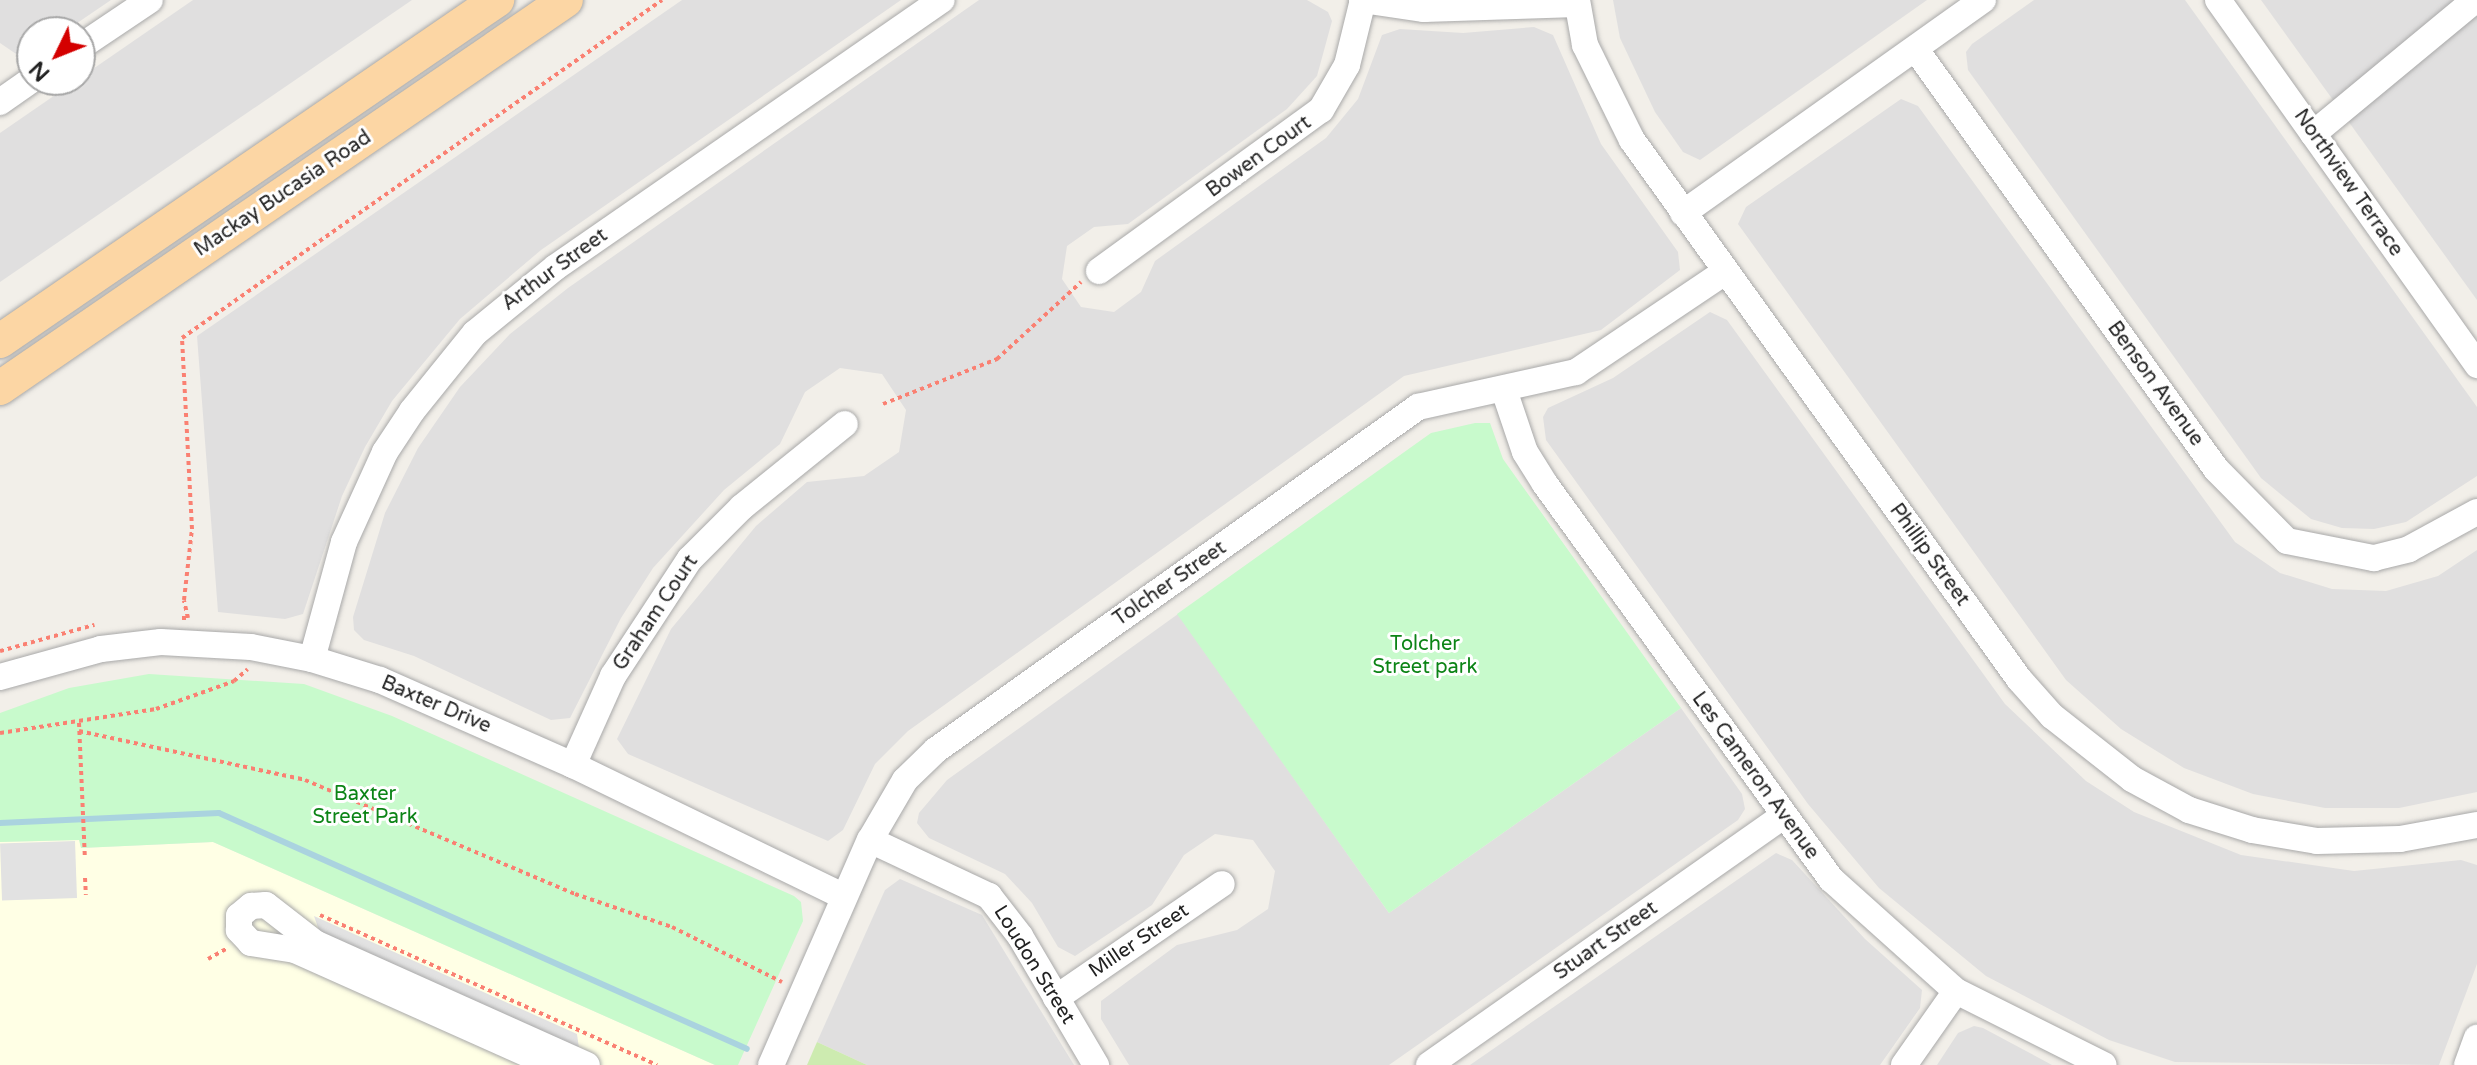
<!DOCTYPE html>
<html>
<head>
<meta charset="utf-8">
<style>
	body { margin:0 }
	#map { position:relative; width:2477px; height:1065px; overflow:hidden; background:#f2efe9; font-family:"Varela Round",sans-serif }
	div>[style] { position:absolute }
	[style*='--x'] { left:calc(var(--x)*1px); top:calc(var(--y)*1px); width:calc(var(--w)*1px); rotate:calc(var(--a)*1deg) }
	.residential>* { inset:0; background:#e0dfdf }
	.education>* { inset:0; background:#ffffe5 }
	.grass>* { inset:0; background:#cdebb0 }
	.park>* { inset:0; background:#c8facc }
	.parking>* { inset:0; background:#e2e2e2; transform-origin:0 0 }
	.stream>* { height:6px; margin:-3px; padding:0 3px; transform-origin:3px; border-radius:3px; background:#aad3df }
	.path>* { height:4px; margin-top:-2px; transform-origin:0; background:repeating-linear-gradient(90deg,#fa8072 0 4px,transparent 0 8px) }
	.roads { filter:drop-shadow(0 0 2px #a9a9a9) drop-shadow(0 0 2px #a9a9a9) }
	.minor>* { height:26px; margin:-13px; padding:0 13px; transform-origin:13px; border-radius:13px; background:#fff }
	.major>* { height:34px; margin:-17px; padding:0 17px; transform-origin:17px; border-radius:17px; background:#fcd6a4 }
	span { translate:-50% -50%; white-space:nowrap; text-align:center; line-height:1.15; -webkit-text-stroke:6px #fff; paint-order:stroke }
	.street-label { font-size:20px; color:#222 }
	.park-label { font-size:20px; color:#0c8416 }
	.north { position:absolute; left:16px; top:16px; width:80px; height:80px; box-sizing:border-box; background:#fff; border:2px solid #a7a7a7; border-radius:50%; rotate:227deg; font-size:22px; font-weight:700; line-height:32px; text-align:center; color:#222 }
	.north::after { content:''; display:block; margin:auto; width:28px; height:36px; background:#d40000; clip-path:polygon(50% 0,100% 100%,50% 72%,0 100%) }
</style>
</head>
<body>
<div id="map">
	<div class="residential">
		<i style="clip-path:polygon(0 0,111px 0,64px 32px,32px 32px,32px 54px,22px 58px,0 43px)"></i>
		<i style="clip-path:polygon(193px 0,412px 0,0 282px,0 133px)"></i>
		<i style="clip-path:polygon(682px 0,901px 0,541px 250px,460px 319px,392px 401px,365px 447px,342px 496px,303px 614px,285px 619px,218px 612px,197px 336px)"></i>
		<i style="clip-path:polygon(979px 0,1307px 0,1328px 12px,1332px 21px,1317px 76px,1287px 109px,1128px 224px,1094px 227px,1067px 246px,1062px 279px,1081px 307px,1114px 312px,1141px 292px,1155px 261px,1326px 138px,1358px 99px,1382px 35px,1400px 29px,1463px 33px,1534px 27px,1553px 35px,1601px 144px,1678px 252px,1680px 270px,1601px 330px,1404px 376px,908px 731px,875px 764px,843px 830px,828px 841px,628px 754px,617px 739px,671px 629px,756px 526px,807px 482px,864px 476px,899px 452px,906px 410px,882px 374px,840px 368px,805px 392px,780px 444px,724px 490px,653px 568px,621px 618px,570px 718px,551px 720px,414px 656px,364px 640px,354px 630px,353px 617px,385px 513px,418px 448px,460px 387px,510px 334px,568px 288px)"></i>
		<i style="clip-path:polygon(1613px 0,1927px 0,1700px 160px,1683px 152px,1655px 112px,1620px 38px)"></i>
		<i style="clip-path:polygon(2034px 0,2185px 0,2477px 407px,2477px 476px,2406px 522px,2374px 529px,2342px 528px,2311px 519px,2261px 478px,1968px 70px,1966px 52px,1972px 44px)"></i>
		<i style="clip-path:polygon(2261px 0,2477px 0,2477px 300px)"></i>
		<i style="clip-path:polygon(1901px 99px,1918px 106px,2235px 542px,2280px 573px,2332px 589px,2386px 591px,2438px 576px,2477px 550px,2477px 792px,2399px 808px,2325px 808px,2253px 794px,2184px 768px,2121px 729px,2066px 680px,1738px 224px,1746px 207px)"></i>
		<i style="clip-path:polygon(1710px 312px,1727px 320px,2005px 704px,2086px 781px,2134px 812px,2241px 855px,2354px 871px,2461px 860px,2477px 865px,2477px 964px,2439px 1065px,2175px 1062px,2109px 1040px,1986px 976px,1879px 888px,1808px 804px,1546px 440px,1543px 417px,1548px 408px,1613px 378px)"></i>
		<i style="clip-path:polygon(1178px 614px,1389px 913px,1681px 708px,1742px 794px,1745px 809px,1738px 820px,1389px 1065px,1129px 1065px,1101px 1019px,1101px 1001px,1177px 945px,1237px 930px,1268px 909px,1275px 871px,1253px 840px,1215px 834px,1184px 855px,1152px 905px,1075px 956px,1058px 947px,1032px 903px,1005px 874px,929px 838px,917px 823px,919px 813px,947px 780px)"></i>
		<i style="clip-path:polygon(1776px 853px,1792px 860px,1865px 939px,1922px 990px,1920px 1008px,1880px 1065px,1470px 1065px)"></i>
		<i style="clip-path:polygon(900px 879px,982px 915px,1074px 1065px,867px 1065px,817px 1042px,885px 890px)"></i>
		<i style="clip-path:polygon(1974px 1026px,1983px 1028px,2052px 1065px,1937px 1065px,1958px 1033px)"></i>
	</div>
	<div class="education">
		<i style="clip-path:polygon(80px 840px,81px 848px,213px 842px,715px 1065px,0 1065px,0 842px)"></i>
	</div>
	<div class="grass">
		<i style="clip-path:polygon(817px 1042px,867px 1065px,807px 1065px)"></i>
	</div>
	<div class="park">
		<i style="clip-path:polygon(1475px 423px,1490px 423px,1503px 459px,1681px 708px,1389px 913px,1177px 614px,1431px 433px)"></i>
		<i style="clip-path:polygon(149px 674px,304px 684px,392px 716px,794px 896px,801px 902px,803px 921px,738px 1065px,715px 1065px,213px 842px,81px 848px,79px 840px,0 842px,0 713px,69px 688px)"></i>
	</div>
	<div class="parking">
		<i style="left:75px;top:841px;width:57px;height:75px;rotate:88deg"></i>
		<i style="clip-path:polygon(314px 916px,577px 1034px,580px 1056px,322px 939px)"></i>
	</div>
	<div class="stream">
		<i style="--x:0;--y:823;--w:219;--a:-2.6"></i>
		<i style="--x:219;--y:813;--w:578;--a:24.08"></i>
	</div>
	<div class="path">
		<i style="--x:883;--y:404;--w:123;--a:-21.5"></i>
		<i style="--x:997;--y:359;--w:114;--a:-42.5"></i>
		<i style="--x:182;--y:618;--w:6;--a:0"></i>
		<i style="--x:188;--y:618;--w:18;--a:-103"></i>
		<i style="--x:184;--y:600;--w:71;--a:-83.6"></i>
		<i style="--x:192;--y:529;--w:191;--a:-93"></i>
		<i style="--x:182;--y:338;--w:587;--a:-35.15"></i>
		<i style="--x:0;--y:651;--w:98;--a:-15.5"></i>
		<i style="--x:79;--y:723;--w:136;--a:87.5"></i>
		<i style="--x:79;--y:731;--w:231;--a:12.2"></i>
		<i style="--x:305;--y:780;--w:293;--a:22.9"></i>
		<i style="--x:575;--y:894;--w:102;--a:18.8"></i>
		<i style="--x:672;--y:927;--w:123;--a:26.6"></i>
		<i style="--x:0;--y:733;--w:158;--a:-8.7"></i>
		<i style="--x:156;--y:709;--w:83;--a:-19.7"></i>
		<i style="--x:234;--y:681;--w:18;--a:-41"></i>
		<i style="--x:85;--y:878;--w:17;--a:87"></i>
		<i style="--x:320;--y:915;--w:369;--a:24"></i>
		<i style="--x:208;--y:959;--w:21;--a:-29"></i>
	</div>
	<div class="roads">
		<div class="minor">
			<i style="--x:1362;--y:0;--w:63;--a:8.3"></i>
			<i style="--x:1424;--y:9;--w:153;--a:-1.9"></i>
			<i style="--x:1577;--y:0;--w:46;--a:79.9"></i>
			<i style="--x:1585;--y:45;--w:106;--a:63.7"></i>
			<i style="--x:1632;--y:140;--w:664;--a:54.32"></i>
			<i style="--x:2019;--y:679;--w:50;--a:48.3"></i>
			<i style="--x:2052;--y:716;--w:102;--a:38.2"></i>
			<i style="--x:2132;--y:779;--w:65;--a:28.5"></i>
			<i style="--x:2189;--y:810;--w:66;--a:17.6"></i>
			<i style="--x:2252;--y:830;--w:66;--a:9.6"></i>
			<i style="--x:2317;--y:841;--w:83;--a:-1.4"></i>
			<i style="--x:2400;--y:839;--w:78;--a:-10.3"></i>
			<i style="--x:2218;--y:0;--w:448;--a:54.6"></i>
			<i style="--x:80;--y:47;--w:84;--a:-33.9"></i>
			<i style="--x:1917;--y:51;--w:514;--a:54.42"></i>
			<i style="--x:2216;--y:469;--w:101;--a:45.4"></i>
			<i style="--x:2287;--y:541;--w:89;--a:11.1"></i>
			<i style="--x:2374;--y:558;--w:36;--a:-14"></i>
			<i style="--x:2409;--y:549;--w:77;--a:-28.6"></i>
			<i style="--x:0;--y:102;--w:39;--a:-35"></i>
			<i style="--x:2313;--y:134;--w:210;--a:-39.6"></i>
			<i style="--x:1683;--y:213;--w:368;--a:-35.4"></i>
			<i style="--x:1099;--y:271;--w:274;--a:-36"></i>
			<i style="--x:1321;--y:110;--w:52;--a:-60"></i>
			<i style="--x:1347;--y:65;--w:67;--a:-76.2"></i>
			<i style="--x:1504;--y:390;--w:65;--a:71.3"></i>
			<i style="--x:1525;--y:452;--w:38;--a:58"></i>
			<i style="--x:1545;--y:484;--w:488;--a:54.1"></i>
			<i style="--x:1831;--y:879;--w:168;--a:41.9"></i>
			<i style="--x:1956;--y:991;--w:165;--a:26.6"></i>
			<i style="--x:312;--y:659;--w:121;--a:-74.7"></i>
			<i style="--x:344;--y:542;--w:99;--a:-65.5"></i>
			<i style="--x:385;--y:452;--w:49;--a:-56.6"></i>
			<i style="--x:412;--y:411;--w:100;--a:-51.1"></i>
			<i style="--x:475;--y:333;--w:104;--a:-39.2"></i>
			<i style="--x:556;--y:267;--w:469;--a:-34.7"></i>
			<i style="--x:0;--y:677;--w:105;--a:-15.5"></i>
			<i style="--x:101;--y:649;--w:60;--a:-6.7"></i>
			<i style="--x:161;--y:642;--w:90;--a:3.2"></i>
			<i style="--x:251;--y:647;--w:62;--a:11.1"></i>
			<i style="--x:312;--y:659;--w:71;--a:17.2"></i>
			<i style="--x:380;--y:680;--w:211;--a:23.8"></i>
			<i style="--x:573;--y:765;--w:300;--a:25.9"></i>
			<i style="--x:573;--y:765;--w:98;--a:-65.8"></i>
			<i style="--x:613;--y:676;--w:140;--a:-56.7"></i>
			<i style="--x:690;--y:559;--w:74;--a:-45"></i>
			<i style="--x:742;--y:507;--w:132;--a:-38.9"></i>
			<i style="--x:870;--y:840;--w:132;--a:25.2"></i>
			<i style="--x:989;--y:896;--w:51;--a:52.2"></i>
			<i style="--x:1020;--y:936;--w:150;--a:59.5"></i>
			<i style="--x:1056;--y:998;--w:201;--a:-34.5"></i>
			<i style="--x:552;--y:1065;--w:282;--a:-155.9"></i>
			<i style="--x:295;--y:950;--w:45;--a:-171"></i>
			<i style="--x:251;--y:943;--w:18;--a:-133"></i>
			<i style="--x:239;--y:930;--w:14;--a:-90"></i>
			<i style="--x:239;--y:916;--w:16;--a:-40"></i>
			<i style="--x:251;--y:906;--w:15;--a:-4"></i>
			<i style="--x:266;--y:905;--w:62;--a:37.8"></i>
			<i style="--x:315;--y:943;--w:298;--a:24.2"></i>
			<i style="--x:771;--y:1065;--w:246;--a:-66.3"></i>
			<i style="--x:870;--y:840;--w:69;--a:-59.7"></i>
			<i style="--x:905;--y:780;--w:43;--a:-44.1"></i>
			<i style="--x:936;--y:750;--w:592;--a:-35.44"></i>
			<i style="--x:1418;--y:407;--w:162;--a:-12.5"></i>
			<i style="--x:1576;--y:372;--w:179;--a:-33.9"></i>
			<i style="--x:1429;--y:1065;--w:431;--a:-35.1"></i>
			<i style="--x:1904;--y:1065;--w:90;--a:-54.9"></i>
			<i style="--x:2467;--y:1065;--w:29;--a:-70"></i>
		</div>
		<div class="major">
			<i style="--x:0;--y:341;--w:603;--a:-34.45"></i>
			<i style="--x:0;--y:388;--w:686;--a:-34.43"></i>
		</div>
	</div>
	<div class="street-label">
		<span style="left:1259px;top:157px;rotate:-36deg">Bowen Court</span>
		<span style="left:2348px;top:183px;rotate:55deg">Northview Terrace</span>
		<span style="left:283px;top:194px;rotate:-34deg">Mackay Bucasia Road</span>
		<span style="left:555px;top:270px;rotate:-36deg">Arthur Street</span>
		<span style="left:2155px;top:384px;rotate:54deg">Benson Avenue</span>
		<span style="left:1929px;top:555px;rotate:54deg">Phillip Street</span>
		<span style="left:1170px;top:584px;rotate:-35deg">Tolcher Street</span>
		<span style="left:656px;top:613px;rotate:-56deg">Graham Court</span>
		<span style="left:436px;top:705px;rotate:23deg">Baxter Drive</span>
		<span style="left:1755px;top:776px;rotate:54deg">Les Cameron Avenue</span>
		<span style="left:1139px;top:941px;rotate:-34deg">Miller Street</span>
		<span style="left:1606px;top:941px;rotate:-35deg">Stuart Street</span>
		<span style="left:1034px;top:965px;rotate:58deg">Loudon Street</span>
	</div>
	<div class="park-label">
		<span style="left:1425px;top:656px">Tolcher<br>Street park</span>
		<span style="left:365px;top:806px">Baxter<br>Street Park</span>
	</div>
	<div class="north">N</div>
</div>
</body>
</html>
